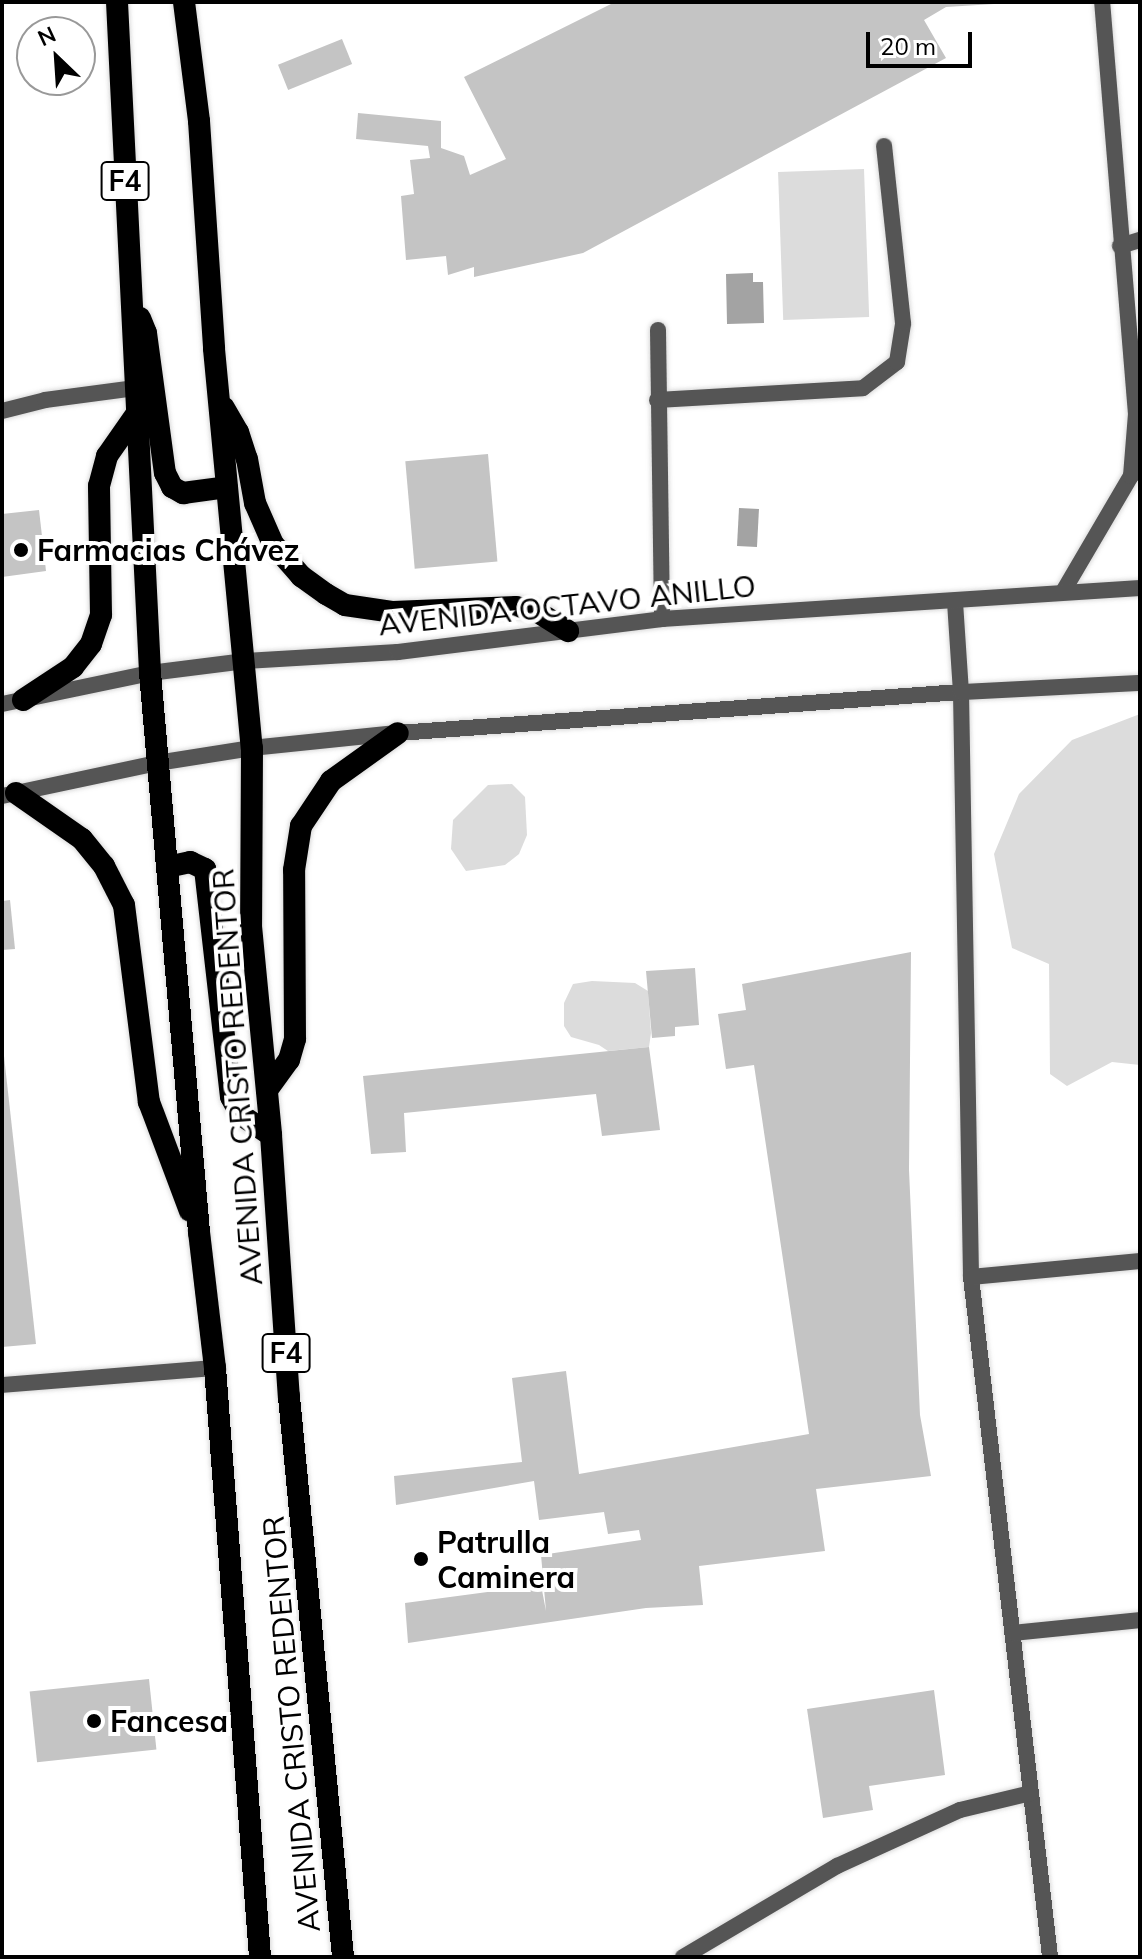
<!DOCTYPE html>
<html>
<head>
<meta charset="utf-8">
<style>
	body { margin:0 }
	#map { position:relative; width:1142px; height:1959px; overflow:hidden; background:#fff; font-family:Mulish,sans-serif }
	div>[style] { position:absolute }
	[style*='--x'] { left:calc(var(--x)*1px); top:calc(var(--y)*1px); width:calc(var(--w)*1px); rotate:calc(var(--a)*1deg) }
	.green>* { inset:0; background:#dcdcdc; transform-origin:0 0 }
	.water>* { inset:0; background:#a3a3a3; transform-origin:0 0 }
	.building>* { inset:0; background:#c4c4c4; transform-origin:0 0 }
	.roads { filter:drop-shadow(0 0 2px #dbdbdb) drop-shadow(0 0 2px #dbdbdb) }
	.service>* { height:16px; margin:-8px; padding:0 8px; transform-origin:8px; border-radius:8px; background:#555 }
	.minor>* { height:16px; margin:-8px; padding:0 8px; transform-origin:8px; border-radius:8px; background:#555 }
	.tertiary>* { height:16px; margin:-8px; padding:0 8px; transform-origin:8px; border-radius:8px; background:#555 }
	.trunk>* { height:22px; margin:-11px; padding:0 11px; transform-origin:11px; border-radius:11px; background:#000 }
	.dots>* { width:22px; height:22px; translate:-50% -50%; box-sizing:border-box; border:4px solid #fff; border-radius:50% }
	span { translate:-50% -50%; white-space:nowrap; text-align:center; line-height:1.15; -webkit-text-stroke:8px #fff; paint-order:stroke }
	.shield-label span { padding:2px 6px; background:#fff; border:2px solid; border-radius:6px; -webkit-text-stroke-width:0 }
	.shield-label { font-size:28px; color:#000; font-weight:700 }
	.poi-label { font-size:30px; color:#000; font-weight:700 }
	.left { translate:0 -50%; text-align:left }
	.street-label { font-size:30px; color:#000 }
	.frame { position:absolute; inset:0; border:4px solid #000; pointer-events:none }
	.north { position:absolute; left:16px; top:16px; width:80px; height:80px; box-sizing:border-box; background:#fff; border:2px solid #999; border-radius:50%; rotate:335deg; font-size:22px; font-weight:700; line-height:32px; text-align:center; color:#000 }
	.north::after { content:''; display:block; margin:auto; width:28px; height:36px; background:#000; clip-path:polygon(50% 0,100% 100%,50% 72%,0 100%) }
	.scale { position:absolute; left:866px; top:32px; width:106px; height:36px; box-sizing:border-box; border:4px solid #000; border-top:0; padding-left:10px; font-size:24px; line-height:28px; white-space:nowrap; color:#000; -webkit-text-stroke:6px #fff; paint-order:stroke }
</style>
</head>
<body>
<div id="map">
	<div class="green">
		<i style="left:864px;top:169px;width:148px;height:86px;rotate:88deg"></i>
		<i style="clip-path:polygon(1140px 714px,1140px 1065px,1112px 1062px,1067px 1086px,1050px 1074px,1049px 964px,1012px 948px,994px 854px,1019px 794px,1072px 740px)"></i>
		<i style="clip-path:polygon(512px 784px,525px 797px,527px 835px,519px 854px,505px 865px,466px 871px,451px 849px,453px 820px,488px 785px)"></i>
		<i style="clip-path:polygon(592px 981px,635px 983px,648px 991px,651px 1033px,649px 1047px,608px 1051px,599px 1045px,571px 1037px,564px 1026px,564px 1003px,573px 984px)"></i>
	</div>
	<div class="water">
		<i style="clip-path:polygon(753px 273px,753px 282px,763px 282px,764px 323px,727px 324px,726px 274px)"></i>
		<i style="left:739px;top:508px;width:20px;height:38px;rotate:3deg"></i>
	</div>
	<div class="building">
		<i style="clip-path:polygon(615px 2px,994px 2px,994px 4px,946px 7px,924px 20px,946px 58px,583px 253px,474px 277px,474px 267px,448px 275px,446px 256px,406px 260px,401px 196px,414px 194px,410px 160px,430px 158px,428px 146px,356px 139px,358px 113px,441px 121px,441px 148px,464px 156px,470px 175px,506px 159px,464px 77px)"></i>
		<i style="left:342px;top:39px;width:27px;height:69px;rotate:68deg"></i>
		<i style="left:488px;top:454px;width:108px;height:83px;rotate:85deg"></i>
		<i style="clip-path:polygon(39px 510px,46px 571px,2px 577px,2px 514px)"></i>
		<i style="clip-path:polygon(10px 900px,15px 949px,2px 950px,2px 901px)"></i>
		<i style="clip-path:polygon(911px 952px,909px 1170px,920px 1415px,931px 1476px,816px 1489px,825px 1551px,699px 1566px,703px 1605px,646px 1608px,408px 1643px,405px 1603px,541px 1585px,546px 1611px,541px 1555px,641px 1540px,639px 1530px,608px 1534px,604px 1512px,539px 1520px,534px 1481px,396px 1505px,394px 1476px,522px 1462px,512px 1378px,566px 1371px,579px 1474px,809px 1434px,754px 1065px,726px 1069px,718px 1014px,746px 1010px,742px 984px)"></i>
		<i style="clip-path:polygon(695px 968px,699px 1025px,675px 1027px,675px 1036px,652px 1038px,646px 971px)"></i>
		<i style="clip-path:polygon(2px 1038px,36px 1344px,2px 1347px)"></i>
		<i style="clip-path:polygon(649px 1047px,660px 1130px,602px 1136px,596px 1094px,404px 1113px,406px 1152px,371px 1154px,363px 1076px)"></i>
		<i style="left:149px;top:1679px;width:71px;height:120px;rotate:84deg"></i>
		<i style="clip-path:polygon(934px 1690px,945px 1775px,869px 1786px,873px 1810px,823px 1818px,807px 1709px)"></i>
	</div>
	<div class="roads">
		<div class="service">
			<i style="--x:2;--y:411;--w:44;--a:-14.3"></i>
			<i style="--x:45;--y:400;--w:91;--a:-7.6"></i>
		</div>
		<div class="minor">
			<i style="--x:1120;--y:246;--w:21;--a:-17"></i>
			<i style="--x:658;--y:330;--w:289;--a:89.2"></i>
			<i style="--x:657;--y:400;--w:206;--a:-3.3"></i>
			<i style="--x:863;--y:388;--w:43;--a:-37.4"></i>
			<i style="--x:897;--y:362;--w:39;--a:-81"></i>
			<i style="--x:903;--y:323;--w:178;--a:-96.1"></i>
			<i style="--x:1064;--y:590;--w:132;--a:-59.6"></i>
			<i style="--x:1131;--y:476;--w:62;--a:-85.4"></i>
			<i style="--x:1136;--y:414;--w:413;--a:-94.7"></i>
			<i style="--x:955;--y:602;--w:90;--a:86.2"></i>
			<i style="--x:961;--y:692;--w:585;--a:89.02"></i>
			<i style="--x:971;--y:1277;--w:685;--a:83.37"></i>
			<i style="--x:971;--y:1277;--w:170;--a:-5.4"></i>
			<i style="--x:2;--y:1385;--w:214;--a:-4.6"></i>
			<i style="--x:1013;--y:1633;--w:128;--a:-5.8"></i>
			<i style="--x:683;--y:1957;--w:179;--a:-30.6"></i>
			<i style="--x:837;--y:1866;--w:135;--a:-24.5"></i>
			<i style="--x:960;--y:1810;--w:73;--a:-13.5"></i>
		</div>
		<div class="tertiary">
			<i style="--x:2;--y:704;--w:151;--a:-11.8"></i>
			<i style="--x:150;--y:673;--w:96;--a:-7.2"></i>
			<i style="--x:245;--y:661;--w:153;--a:-3.4"></i>
			<i style="--x:398;--y:652;--w:266;--a:-7.1"></i>
			<i style="--x:662;--y:619;--w:479;--a:-3.7"></i>
			<i style="--x:2;--y:796;--w:158;--a:-12"></i>
			<i style="--x:157;--y:763;--w:96;--a:-9"></i>
			<i style="--x:252;--y:748;--w:147;--a:-5.9"></i>
			<i style="--x:398;--y:733;--w:564;--a:-4.17"></i>
			<i style="--x:961;--y:692;--w:179;--a:-2.9"></i>
		</div>
		<div class="trunk">
			<i style="--x:117;--y:2;--w:672;--a:87.18"></i>
			<i style="--x:150;--y:673;--w:561;--a:84.99"></i>
			<i style="--x:199;--y:1232;--w:137;--a:83.3"></i>
			<i style="--x:215;--y:1368;--w:591;--a:85.63"></i>
			<i style="--x:184;--y:2;--w:120;--a:82.8"></i>
			<i style="--x:199;--y:121;--w:228;--a:86.2"></i>
			<i style="--x:214;--y:349;--w:401;--a:84.6"></i>
			<i style="--x:252;--y:748;--w:178;--a:90.3"></i>
			<i style="--x:251;--y:926;--w:210;--a:84.5"></i>
			<i style="--x:271;--y:1135;--w:263;--a:86.1"></i>
			<i style="--x:289;--y:1397;--w:563;--a:84.49"></i>
			<i style="--x:140;--y:318;--w:16;--a:68"></i>
			<i style="--x:146;--y:333;--w:141;--a:82.3"></i>
			<i style="--x:165;--y:473;--w:16;--a:63"></i>
			<i style="--x:172;--y:487;--w:13;--a:29"></i>
			<i style="--x:183;--y:493;--w:44;--a:-7.8"></i>
			<i style="--x:224;--y:408;--w:28;--a:60"></i>
			<i style="--x:238;--y:432;--w:28;--a:72"></i>
			<i style="--x:247;--y:459;--w:45;--a:79.7"></i>
			<i style="--x:255;--y:503;--w:45;--a:66.3"></i>
			<i style="--x:273;--y:544;--w:43;--a:48.8"></i>
			<i style="--x:301;--y:576;--w:31;--a:36"></i>
			<i style="--x:326;--y:594;--w:22;--a:30"></i>
			<i style="--x:345;--y:605;--w:49;--a:8.3"></i>
			<i style="--x:393;--y:612;--w:123;--a:-2.3"></i>
			<i style="--x:516;--y:607;--w:20;--a:11"></i>
			<i style="--x:536;--y:611;--w:38;--a:32"></i>
			<i style="--x:23;--y:700;--w:60;--a:-33.4"></i>
			<i style="--x:73;--y:667;--w:29;--a:-52"></i>
			<i style="--x:91;--y:644;--w:31;--a:-71"></i>
			<i style="--x:101;--y:615;--w:129;--a:-90.9"></i>
			<i style="--x:99;--y:486;--w:31;--a:-75"></i>
			<i style="--x:107;--y:456;--w:49;--a:-55"></i>
			<i style="--x:16;--y:793;--w:80;--a:34.9"></i>
			<i style="--x:82;--y:839;--w:35;--a:51"></i>
			<i style="--x:104;--y:866;--w:44;--a:62.9"></i>
			<i style="--x:124;--y:905;--w:199;--a:82.8"></i>
			<i style="--x:149;--y:1102;--w:116;--a:69.4"></i>
			<i style="--x:167;--y:867;--w:24;--a:-12"></i>
			<i style="--x:190;--y:862;--w:17;--a:25"></i>
			<i style="--x:205;--y:869;--w:229;--a:83.5"></i>
			<i style="--x:231;--y:1097;--w:21;--a:61"></i>
			<i style="--x:241;--y:1115;--w:36;--a:34"></i>
			<i style="--x:267;--y:1090;--w:37;--a:-54"></i>
			<i style="--x:289;--y:1060;--w:22;--a:-74"></i>
			<i style="--x:295;--y:1039;--w:169;--a:-90.3"></i>
			<i style="--x:294;--y:870;--w:45;--a:-81"></i>
			<i style="--x:301;--y:826;--w:54;--a:-56.3"></i>
			<i style="--x:331;--y:781;--w:82;--a:-35.6"></i>
		</div>
	</div>
	<div class="dots">
		<i style="left:21px;top:550px;background:#000"></i>
		<i style="left:421px;top:1559px;background:#000"></i>
		<i style="left:94px;top:1721px;background:#000"></i>
	</div>
	<div class="shield-label">
		<span style="left:125px;top:181px">F4</span>
		<span style="left:286px;top:1353px">F4</span>
	</div>
	<div class="poi-label">
		<span class="left" style="left:37px;top:550px">Farmacias Chávez</span>
		<span class="left" style="left:437px;top:1559px">Patrulla<br>Caminera</span>
		<span class="left" style="left:110px;top:1721px">Fancesa</span>
	</div>
	<div class="street-label">
		<span style="left:567px;top:605px;rotate:-6deg">AVENIDA OCTAVO ANILLO</span>
		<span style="left:237px;top:1077px;rotate:-94deg">AVENIDA CRISTO REDENTOR</span>
		<span style="left:291px;top:1724px;rotate:-95deg">AVENIDA CRISTO REDENTOR</span>
	</div>
	<div class="frame"></div>
	<div class="north">N</div>
	<div class="scale">20 m</div>
</div>
</body>
</html>
